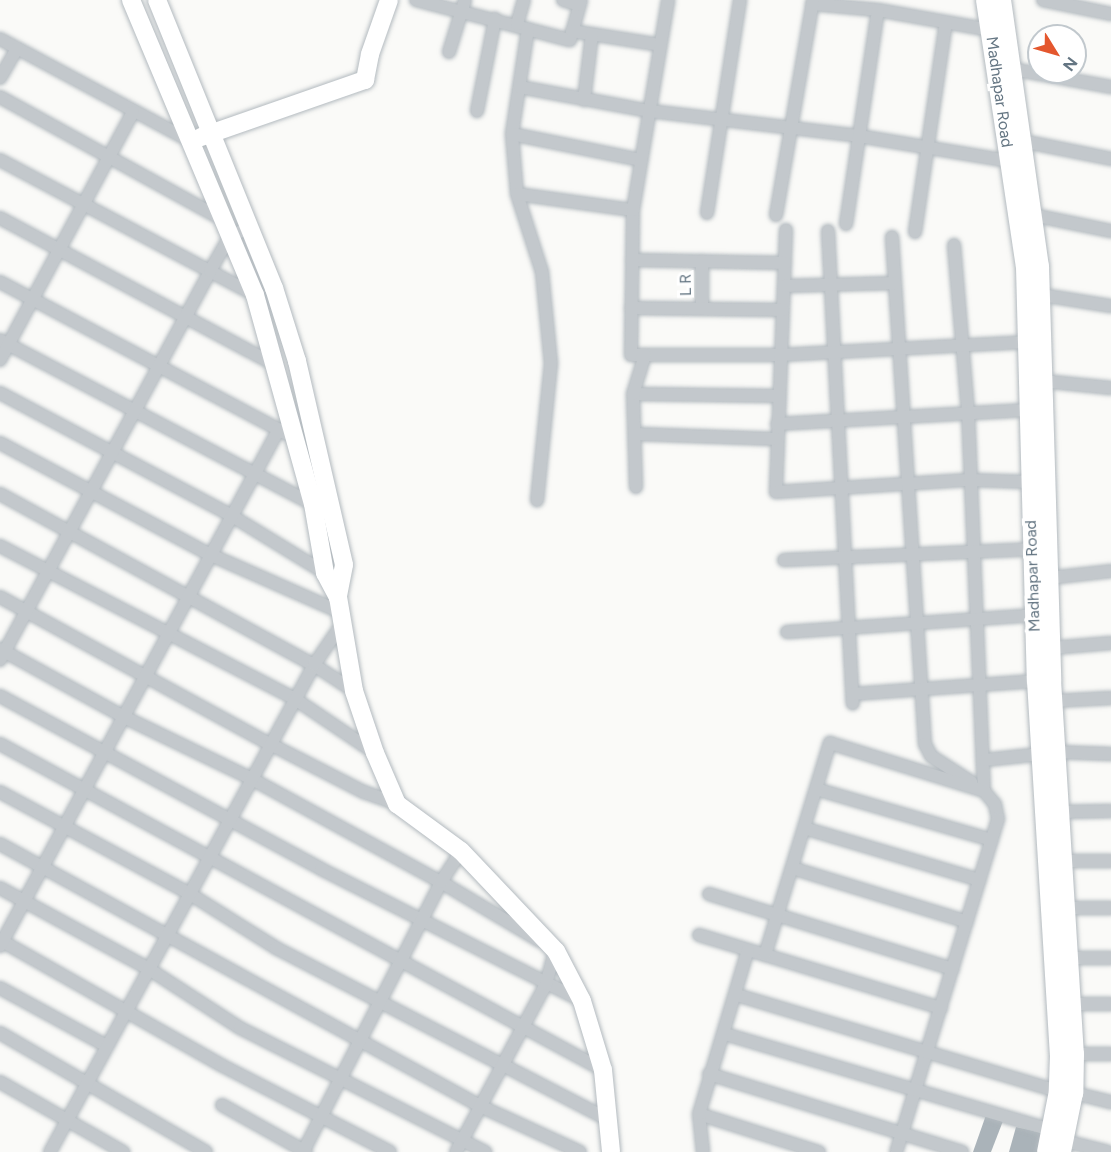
<!DOCTYPE html>
<html>
<head>
<meta charset="utf-8">
<style>
	body { margin:0 }
	#map { position:relative; width:1111px; height:1152px; overflow:hidden; background:#fafaf8; font-family:Figtree,sans-serif }
	div>[style] { position:absolute }
	[style*='--x'] { left:calc(var(--x)*1px); top:calc(var(--y)*1px); width:calc(var(--w)*1px); rotate:calc(var(--a)*1deg) }
	.building>* { inset:0; background:#aab3b9 }
	.roads { filter:drop-shadow(0 0 2px #b3babf) drop-shadow(0 0 2px #b3babf) }
	.street>* { height:12px; margin:-6px; padding:0 6px; transform-origin:6px; border-radius:6px; background:#c3c8cc }
	.secondary>* { height:18px; margin:-9px; padding:0 9px; transform-origin:9px; border-radius:9px; background:#fff }
	span { translate:-50% -50%; white-space:nowrap; text-align:center; line-height:1.15; -webkit-text-stroke:6px #fff; paint-order:stroke }
	.street-label { font-size:16px; color:#657683 }
	.north { position:absolute; left:1027px; top:24px; width:60px; height:60px; box-sizing:border-box; background:#fff; border:2px solid #c1c8cd; border-radius:50%; rotate:127deg; font-size:16px; font-weight:700; line-height:24px; text-align:center; color:#657683 }
	.north::after { content:''; display:block; margin:auto; width:21px; height:27px; background:#e4572e; clip-path:polygon(50% 0,100% 100%,50% 72%,0 100%) }
</style>
</head>
<body>
<div id="map">
	<div class="building">
		<i style="clip-path:polygon(986px 1115px,1003px 1121px,991px 1152px,973px 1152px)"></i>
		<i style="clip-path:polygon(1016px 1127px,1046px 1134px,1041px 1152px,1009px 1152px)"></i>
	</div>
	<div class="roads">
		<div class="street">
			<i style="--x:416;--y:0;--w:159;--a:14.6"></i>
			<i style="--x:570;--y:40;--w:41;--a:-74.6"></i>
			<i style="--x:563;--y:0;--w:17;--a:17"></i>
			<i style="--x:1043;--y:0;--w:69;--a:11.6"></i>
			<i style="--x:812;--y:4;--w:66;--a:5.2"></i>
			<i style="--x:878;--y:10;--w:114;--a:10.1"></i>
			<i style="--x:517;--y:24;--w:25;--a:-74"></i>
			<i style="--x:528;--y:29;--w:106;--a:98.7"></i>
			<i style="--x:512;--y:134;--w:60;--a:85.2"></i>
			<i style="--x:517;--y:194;--w:82;--a:72.2"></i>
			<i style="--x:542;--y:272;--w:91;--a:84.4"></i>
			<i style="--x:551;--y:363;--w:138;--a:95.8"></i>
			<i style="--x:572;--y:31;--w:89;--a:9"></i>
			<i style="--x:0;--y:39;--w:216;--a:28.2"></i>
			<i style="--x:449;--y:52;--w:54;--a:-72.9"></i>
			<i style="--x:1012;--y:69;--w:101;--a:10.3"></i>
			<i style="--x:0;--y:78;--w:34;--a:-60"></i>
			<i style="--x:520;--y:87;--w:132;--a:10.5"></i>
			<i style="--x:650;--y:111;--w:210;--a:6.8"></i>
			<i style="--x:859;--y:136;--w:152;--a:9.5"></i>
			<i style="--x:0;--y:97;--w:253;--a:28.8"></i>
			<i style="--x:584;--y:100;--w:66;--a:-83.1"></i>
			<i style="--x:477;--y:111;--w:94;--a:-78.9"></i>
			<i style="--x:512;--y:134;--w:132;--a:11.4"></i>
			<i style="--x:1022;--y:141;--w:91;--a:11.4"></i>
			<i style="--x:0;--y:160;--w:289;--a:27.9"></i>
			<i style="--x:517;--y:194;--w:117;--a:7.9"></i>
			<i style="--x:707;--y:213;--w:216;--a:-81.2"></i>
			<i style="--x:776;--y:215;--w:218;--a:-80.2"></i>
			<i style="--x:1033;--y:215;--w:80;--a:11.6"></i>
			<i style="--x:0;--y:218;--w:314;--a:28.1"></i>
			<i style="--x:846;--y:224;--w:216;--a:-81.5"></i>
			<i style="--x:786;--y:230;--w:262;--a:92.2"></i>
			<i style="--x:776;--y:492;--w:193;--a:-3.6"></i>
			<i style="--x:969;--y:480;--w:60;--a:1.9"></i>
			<i style="--x:828;--y:231;--w:473;--a:87"></i>
			<i style="--x:915;--y:232;--w:212;--a:-81.6"></i>
			<i style="--x:892;--y:237;--w:508;--a:86.28"></i>
			<i style="--x:925;--y:744;--w:13;--a:63"></i>
			<i style="--x:931;--y:756;--w:48;--a:33"></i>
			<i style="--x:954;--y:245;--w:167;--a:85.2"></i>
			<i style="--x:968;--y:411;--w:380;--a:87.6"></i>
			<i style="--x:632;--y:260;--w:153;--a:1.1"></i>
			<i style="--x:702;--y:261;--w:48;--a:90"></i>
			<i style="--x:0;--y:282;--w:323;--a:27.9"></i>
			<i style="--x:784;--y:286;--w:111;--a:-1.5"></i>
			<i style="--x:1042;--y:295;--w:70;--a:9.1"></i>
			<i style="--x:631;--y:308;--w:152;--a:0.8"></i>
			<i style="--x:0;--y:340;--w:353;--a:27.7"></i>
			<i style="--x:645;--y:355;--w:135;--a:0"></i>
			<i style="--x:780;--y:355;--w:246;--a:-3"></i>
			<i style="--x:0;--y:360;--w:281;--a:-61.8"></i>
			<i style="--x:1043;--y:381;--w:68;--a:5.9"></i>
			<i style="--x:0;--y:393;--w:263;--a:27.9"></i>
			<i style="--x:232;--y:516;--w:109;--a:31.5"></i>
			<i style="--x:633;--y:394;--w:145;--a:0.8"></i>
			<i style="--x:777;--y:424;--w:251;--a:-3.2"></i>
			<i style="--x:635;--y:434;--w:141;--a:2"></i>
			<i style="--x:0;--y:443;--w:239;--a:28"></i>
			<i style="--x:211;--y:555;--w:141;--a:23.8"></i>
			<i style="--x:636;--y:487;--w:93;--a:-91.8"></i>
			<i style="--x:633;--y:394;--w:41;--a:-72.9"></i>
			<i style="--x:645;--y:355;--w:14;--a:180"></i>
			<i style="--x:631;--y:355;--w:145;--a:-89.2"></i>
			<i style="--x:633;--y:210;--w:213;--a:-80.5"></i>
			<i style="--x:0;--y:494;--w:358;--a:28.6"></i>
			<i style="--x:314;--y:665;--w:48;--a:33"></i>
			<i style="--x:0;--y:546;--w:332;--a:27.4"></i>
			<i style="--x:295;--y:699;--w:97;--a:34"></i>
			<i style="--x:784;--y:560;--w:248;--a:-2.5"></i>
			<i style="--x:1049;--y:578;--w:62;--a:-6.4"></i>
			<i style="--x:0;--y:597;--w:307;--a:28.6"></i>
			<i style="--x:270;--y:744;--w:106;--a:27.1"></i>
			<i style="--x:364;--y:792;--w:35;--a:20"></i>
			<i style="--x:787;--y:632;--w:248;--a:-3.9"></i>
			<i style="--x:1052;--y:648;--w:59;--a:-4.8"></i>
			<i style="--x:0;--y:649;--w:141;--a:28.7"></i>
			<i style="--x:124;--y:717;--w:142;--a:25.8"></i>
			<i style="--x:252;--y:779;--w:215;--a:28.6"></i>
			<i style="--x:441;--y:882;--w:115;--a:30.8"></i>
			<i style="--x:0;--y:660;--w:442;--a:-61.6"></i>
			<i style="--x:210;--y:271;--w:40;--a:-60.3"></i>
			<i style="--x:230;--y:236;--w:21;--a:-23"></i>
			<i style="--x:853;--y:694;--w:183;--a:-4.1"></i>
			<i style="--x:0;--y:696;--w:365;--a:28.3"></i>
			<i style="--x:321;--y:869;--w:292;--a:26.8"></i>
			<i style="--x:1053;--y:701;--w:58;--a:-3"></i>
			<i style="--x:0;--y:744;--w:685;--a:28.4"></i>
			<i style="--x:1056;--y:752;--w:55;--a:2.1"></i>
			<i style="--x:985;--y:760;--w:56;--a:-6.1"></i>
			<i style="--x:816;--y:789;--w:183;--a:16.2"></i>
			<i style="--x:0;--y:792;--w:216;--a:28.2"></i>
			<i style="--x:190;--y:894;--w:102;--a:32.1"></i>
			<i style="--x:276;--y:948;--w:373;--a:27.3"></i>
			<i style="--x:1059;--y:812;--w:52;--a:-1.1"></i>
			<i style="--x:804;--y:828;--w:183;--a:16.5"></i>
			<i style="--x:0;--y:844;--w:547;--a:28.63"></i>
			<i style="--x:480;--y:1106;--w:110;--a:24.7"></i>
			<i style="--x:1063;--y:861;--w:48;--a:0"></i>
			<i style="--x:792;--y:868;--w:183;--a:17.1"></i>
			<i style="--x:0;--y:888;--w:170;--a:28.5"></i>
			<i style="--x:149;--y:969;--w:108;--a:33"></i>
			<i style="--x:240;--y:1028;--w:275;--a:26.8"></i>
			<i style="--x:709;--y:894;--w:255;--a:17.1"></i>
			<i style="--x:1066;--y:908;--w:45;--a:0"></i>
			<i style="--x:699;--y:935;--w:253;--a:16.8"></i>
			<i style="--x:0;--y:940;--w:254;--a:29.5"></i>
			<i style="--x:221;--y:1065;--w:190;--a:27.2"></i>
			<i style="--x:0;--y:946;--w:587;--a:-61.65"></i>
			<i style="--x:765;--y:955;--w:222;--a:-73"></i>
			<i style="--x:830;--y:743;--w:161;--a:17.3"></i>
			<i style="--x:984;--y:791;--w:17;--a:50"></i>
			<i style="--x:995;--y:804;--w:15;--a:79"></i>
			<i style="--x:998;--y:819;--w:348;--a:107"></i>
			<i style="--x:1069;--y:958;--w:42;--a:0"></i>
			<i style="--x:0;--y:988;--w:122;--a:28.5"></i>
			<i style="--x:737;--y:995;--w:335;--a:16.7"></i>
			<i style="--x:1071;--y:1004;--w:40;--a:0"></i>
			<i style="--x:0;--y:1033;--w:238;--a:30"></i>
			<i style="--x:725;--y:1034;--w:340;--a:16.4"></i>
			<i style="--x:1075;--y:1054;--w:36;--a:0"></i>
			<i style="--x:709;--y:1074;--w:265;--a:17.1"></i>
			<i style="--x:0;--y:1082;--w:142;--a:29.6"></i>
			<i style="--x:1074;--y:1093;--w:38;--a:14"></i>
			<i style="--x:222;--y:1105;--w:96;--a:29.2"></i>
			<i style="--x:699;--y:1114;--w:126;--a:17.6"></i>
			<i style="--x:1065;--y:1141;--w:44;--a:14.3"></i>
			<i style="--x:50;--y:1152;--w:554;--a:-61.54"></i>
			<i style="--x:314;--y:665;--w:50;--a:-55.7"></i>
			<i style="--x:303;--y:1152;--w:303;--a:-62.9"></i>
			<i style="--x:441;--y:882;--w:37;--a:-57"></i>
			<i style="--x:456;--y:1152;--w:191;--a:-61.8"></i>
			<i style="--x:546;--y:984;--w:35;--a:-75"></i>
			<i style="--x:703;--y:1152;--w:38;--a:-96"></i>
			<i style="--x:699;--y:1114;--w:171;--a:-73.4"></i>
		</div>
		<div class="secondary">
			<i style="--x:131;--y:0;--w:320;--a:67.2"></i>
			<i style="--x:255;--y:295;--w:217;--a:74.5"></i>
			<i style="--x:313;--y:504;--w:70;--a:80.1"></i>
			<i style="--x:325;--y:573;--w:27;--a:62"></i>
			<i style="--x:157;--y:0;--w:311;--a:67.9"></i>
			<i style="--x:274;--y:288;--w:77;--a:72.5"></i>
			<i style="--x:297;--y:361;--w:209;--a:77"></i>
			<i style="--x:344;--y:565;--w:33;--a:101"></i>
			<i style="--x:338;--y:597;--w:95;--a:80.3"></i>
			<i style="--x:354;--y:691;--w:65;--a:71.3"></i>
			<i style="--x:375;--y:753;--w:56;--a:66.7"></i>
			<i style="--x:397;--y:804;--w:79;--a:36.3"></i>
			<i style="--x:461;--y:851;--w:138;--a:46.5"></i>
			<i style="--x:556;--y:951;--w:56;--a:62.5"></i>
			<i style="--x:582;--y:1001;--w:72;--a:73.1"></i>
			<i style="--x:603;--y:1070;--w:82;--a:84.4"></i>
			<i style="--x:985;--y:0;--w:270;--a:81.5"></i>
			<i style="--x:1025;--y:267;--w:414;--a:88.5"></i>
			<i style="--x:1036;--y:681;--w:375;--a:86.5"></i>
			<i style="--x:1059;--y:1055;--w:36;--a:92"></i>
			<i style="--x:1058;--y:1091;--w:62;--a:101.1"></i>
			<i style="--x:1002;--y:0;--w:269;--a:81.9"></i>
			<i style="--x:1040;--y:266;--w:414;--a:88.3"></i>
			<i style="--x:1052;--y:680;--w:375;--a:86.5"></i>
			<i style="--x:1075;--y:1054;--w:39;--a:91"></i>
			<i style="--x:1074;--y:1093;--w:60;--a:101.5"></i>
			<i style="--x:201;--y:137;--w:174;--a:-19.2"></i>
			<i style="--x:365;--y:80;--w:26;--a:-79"></i>
			<i style="--x:370;--y:54;--w:57;--a:-70.6"></i>
		</div>
	</div>
	<div class="street-label">
		<span style="left:999px;top:92px;rotate:82deg">Madhapar Road</span>
		<span style="left:686px;top:285px;rotate:-91deg">L R</span>
		<span style="left:1033px;top:576px;rotate:-92deg">Madhapar Road</span>
	</div>
	<div class="north">N</div>
</div>
</body>
</html>
